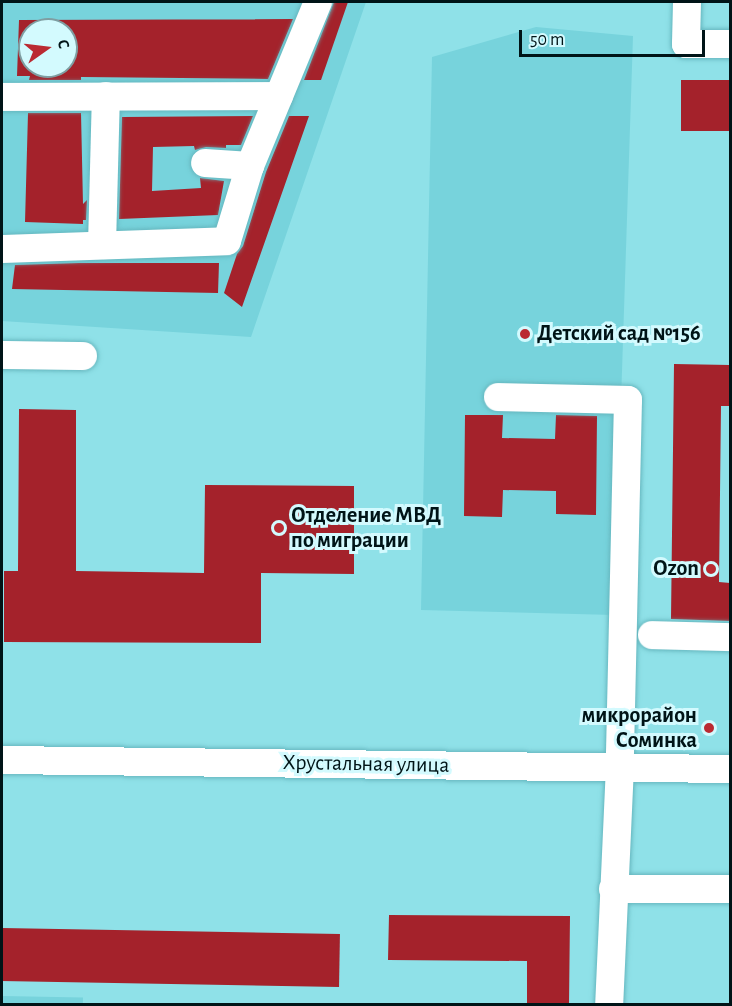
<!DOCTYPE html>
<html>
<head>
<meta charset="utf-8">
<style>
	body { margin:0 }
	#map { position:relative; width:732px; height:1006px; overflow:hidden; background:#8fe1e8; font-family:"Alegreya Sans",sans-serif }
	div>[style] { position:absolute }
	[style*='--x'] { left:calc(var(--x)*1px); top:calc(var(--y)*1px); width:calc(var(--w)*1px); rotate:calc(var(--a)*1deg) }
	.built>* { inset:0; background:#77d3dc; transform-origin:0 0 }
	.building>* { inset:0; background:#a4222b; transform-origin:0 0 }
	.roads { filter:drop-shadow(0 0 2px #66b7bf) drop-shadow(0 0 2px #66b7bf) }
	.minor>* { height:28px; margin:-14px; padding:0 14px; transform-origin:14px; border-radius:14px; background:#fff }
	.dots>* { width:16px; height:16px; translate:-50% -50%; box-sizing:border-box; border:3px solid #d3fafe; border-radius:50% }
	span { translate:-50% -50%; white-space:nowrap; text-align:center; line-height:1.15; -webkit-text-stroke:6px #d3fafe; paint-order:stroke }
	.poi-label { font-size:22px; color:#001417; font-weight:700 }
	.left { translate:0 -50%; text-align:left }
	.right { translate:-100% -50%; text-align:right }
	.street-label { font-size:22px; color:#001417 }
	.frame { position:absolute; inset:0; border:3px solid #001417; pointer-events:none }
	.north { position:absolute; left:18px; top:18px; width:60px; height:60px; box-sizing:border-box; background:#d3fafe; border:2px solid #7f9ea2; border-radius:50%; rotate:76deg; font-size:16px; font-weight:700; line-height:24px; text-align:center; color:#001417 }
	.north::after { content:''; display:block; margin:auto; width:21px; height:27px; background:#ba2a32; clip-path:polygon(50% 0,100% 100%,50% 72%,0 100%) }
	.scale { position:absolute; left:519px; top:30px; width:186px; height:27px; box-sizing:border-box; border:3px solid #001417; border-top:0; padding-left:8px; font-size:18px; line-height:21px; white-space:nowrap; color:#001417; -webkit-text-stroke:4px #d3fafe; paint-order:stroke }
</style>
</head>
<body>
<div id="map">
	<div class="built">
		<i style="clip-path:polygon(evenodd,2px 2px,366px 2px,251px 337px,2px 321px,2px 2px,30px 30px,66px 30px,66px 66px,30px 66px,30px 30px)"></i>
		<i style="clip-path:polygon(536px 27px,633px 36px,614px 615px,421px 610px,432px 57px)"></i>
		<i style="left:2px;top:996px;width:81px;height:8px;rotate:1deg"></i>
	</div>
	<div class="building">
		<i style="clip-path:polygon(334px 2px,348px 2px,321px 80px,304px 80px)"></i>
		<i style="clip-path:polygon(evenodd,293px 19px,268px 79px,81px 77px,81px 80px,29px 80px,30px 76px,17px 76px,19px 20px,293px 19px,30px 30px,66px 30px,66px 66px,30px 66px,30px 30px)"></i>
		<i style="left:681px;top:80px;width:49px;height:51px"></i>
		<i style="clip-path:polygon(28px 113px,81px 113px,83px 204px,87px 200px,86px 220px,83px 220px,83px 224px,25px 222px)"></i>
		<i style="clip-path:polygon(253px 116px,241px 145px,226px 145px,226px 148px,206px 147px,195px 150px,194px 146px,153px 147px,152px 191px,201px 188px,200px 178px,224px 181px,218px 215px,119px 219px,122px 117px)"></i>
		<i style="clip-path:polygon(289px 116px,309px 116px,242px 307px,224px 293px,237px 254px,243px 246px,266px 172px)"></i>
		<i style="clip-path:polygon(79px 263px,219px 263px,218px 293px,12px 289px,15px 265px)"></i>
		<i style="clip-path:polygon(674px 364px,730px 365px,730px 406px,721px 406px,719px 582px,730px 583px,730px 621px,671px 619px)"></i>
		<i style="clip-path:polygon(19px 409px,76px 410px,76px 571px,204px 573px,205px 485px,354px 486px,354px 574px,261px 573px,261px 643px,4px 642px,4px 571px,18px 571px)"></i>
		<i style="clip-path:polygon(465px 415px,503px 415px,502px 438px,555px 439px,556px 415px,597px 416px,596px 515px,556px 514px,556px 491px,503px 490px,502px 517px,464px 516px)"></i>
		<i style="clip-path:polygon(389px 915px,570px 916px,569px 1005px,527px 1005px,527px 961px,388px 960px)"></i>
		<i style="left:2px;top:928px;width:338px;height:53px;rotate:1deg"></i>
	</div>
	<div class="roads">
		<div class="minor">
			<i style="--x:687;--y:2;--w:42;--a:91.4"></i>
			<i style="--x:686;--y:44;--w:44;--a:0"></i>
			<i style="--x:2;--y:97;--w:277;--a:-0.2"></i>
			<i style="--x:250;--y:166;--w:178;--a:-67.5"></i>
			<i style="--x:102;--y:245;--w:149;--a:-88.5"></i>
			<i style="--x:2;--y:249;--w:225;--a:-2"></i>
			<i style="--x:227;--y:241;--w:78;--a:-73"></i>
			<i style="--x:250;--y:166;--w:45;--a:-176.2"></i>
			<i style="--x:2;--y:355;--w:81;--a:0.7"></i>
			<i style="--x:498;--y:397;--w:130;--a:1.3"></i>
			<i style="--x:628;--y:400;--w:366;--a:91.3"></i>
			<i style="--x:620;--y:766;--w:238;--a:92.6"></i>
			<i style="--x:652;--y:635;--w:78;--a:1.5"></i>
			<i style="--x:2;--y:760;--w:728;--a:0.71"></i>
			<i style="--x:613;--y:889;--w:117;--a:0"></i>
		</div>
	</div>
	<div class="dots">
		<i style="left:525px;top:334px;background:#ba2a32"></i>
		<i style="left:279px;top:528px;background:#ba2a32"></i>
		<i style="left:711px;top:569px;background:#ba2a32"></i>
		<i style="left:709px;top:728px;background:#ba2a32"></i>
	</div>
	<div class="poi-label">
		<span class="left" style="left:537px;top:334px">Детский сад №156</span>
		<span class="left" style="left:291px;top:528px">Отделение МВД<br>по миграции</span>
		<span class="right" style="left:699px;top:569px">Ozon</span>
		<span class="right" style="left:697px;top:728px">микрорайон<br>Соминка</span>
	</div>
	<div class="street-label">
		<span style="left:366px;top:764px;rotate:1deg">Хрустальная улица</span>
	</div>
	<div class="frame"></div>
	<div class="north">С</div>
	<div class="scale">50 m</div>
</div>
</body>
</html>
